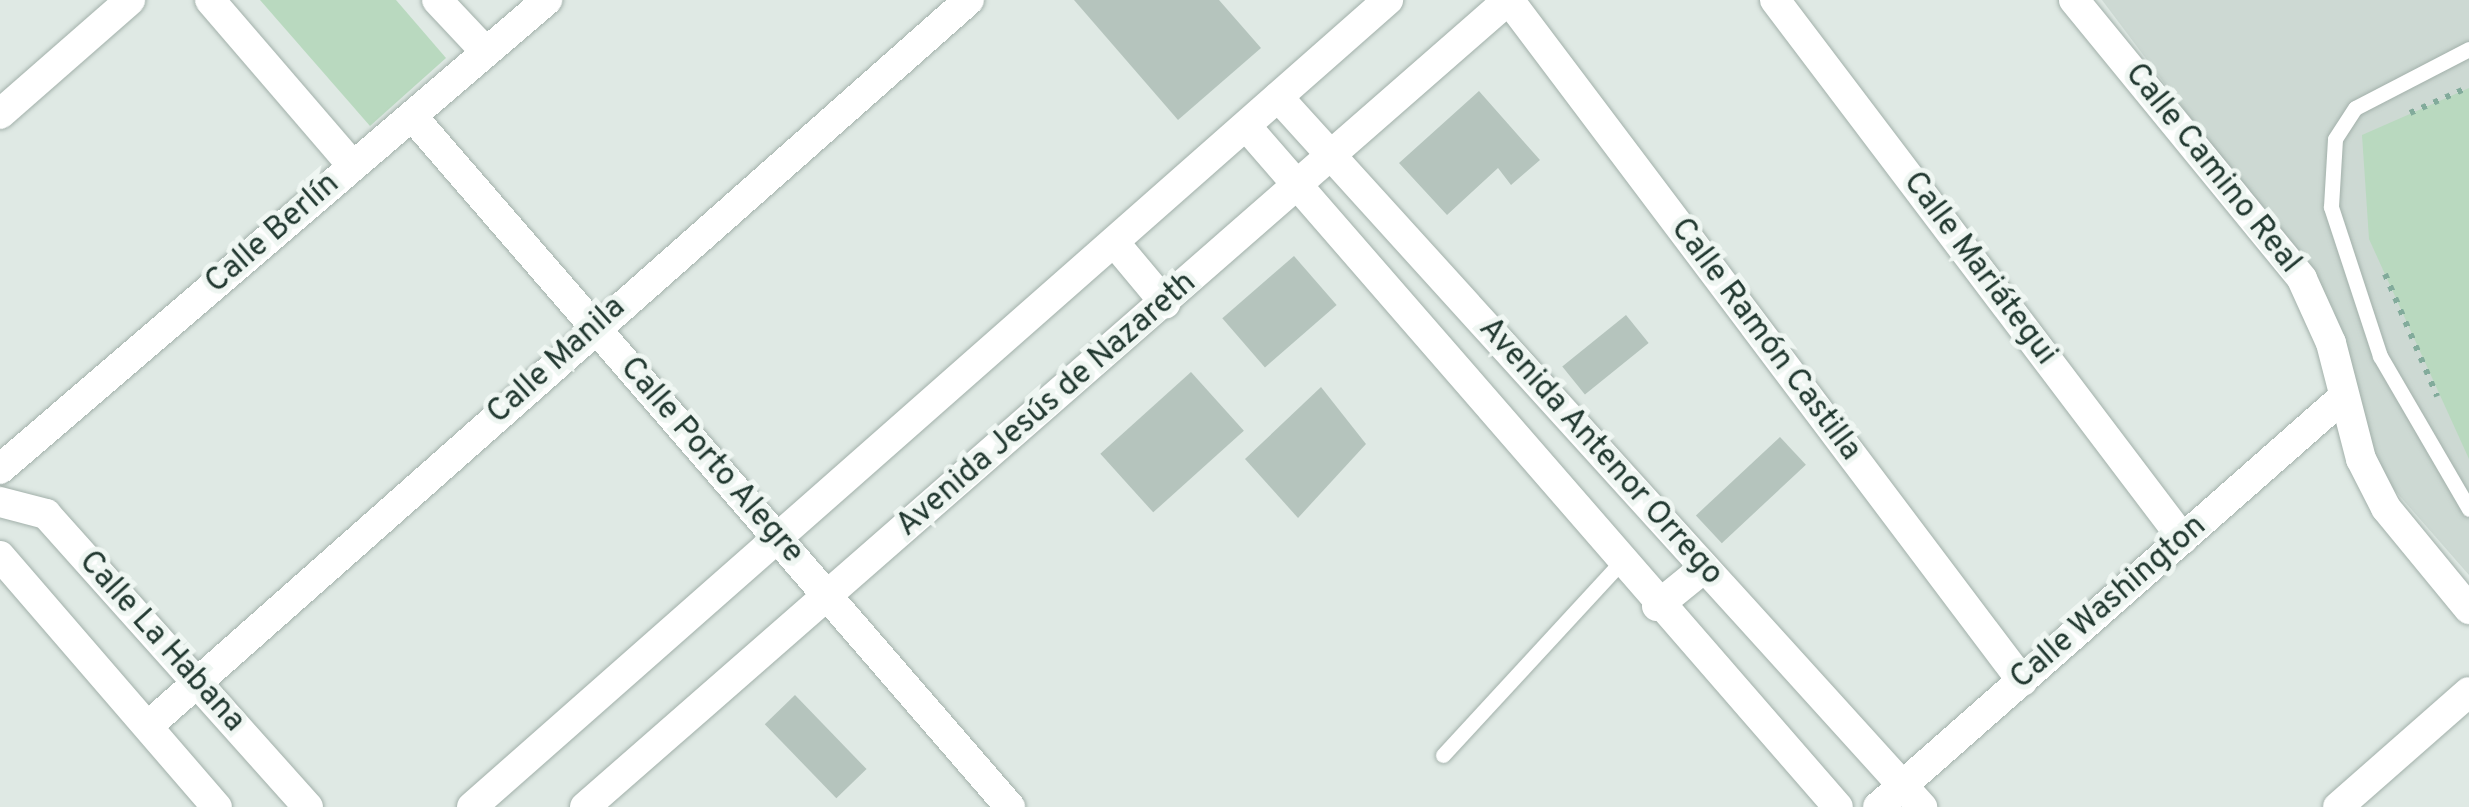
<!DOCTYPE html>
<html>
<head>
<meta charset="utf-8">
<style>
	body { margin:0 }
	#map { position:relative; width:2469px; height:807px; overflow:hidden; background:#dfe9e4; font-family:Overpass,sans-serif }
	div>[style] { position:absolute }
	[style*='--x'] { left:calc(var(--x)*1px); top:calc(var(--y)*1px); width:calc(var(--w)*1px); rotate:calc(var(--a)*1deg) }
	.built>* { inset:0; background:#cdd9d3 }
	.green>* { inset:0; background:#b9d9bf }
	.building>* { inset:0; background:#b5c4bd; transform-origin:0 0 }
	.path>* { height:6px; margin-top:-3px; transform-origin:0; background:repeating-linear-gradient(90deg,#82ab9b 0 5px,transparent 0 13px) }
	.roads { filter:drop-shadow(0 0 2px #a2b0aa) drop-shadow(0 0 2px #a2b0aa) }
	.lane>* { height:15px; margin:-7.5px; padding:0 7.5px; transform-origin:7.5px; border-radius:7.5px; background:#fff }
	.street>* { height:30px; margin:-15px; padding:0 15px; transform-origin:15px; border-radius:15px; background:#fff }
	.secondary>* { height:30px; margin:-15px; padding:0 15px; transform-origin:15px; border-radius:15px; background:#fff }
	span { translate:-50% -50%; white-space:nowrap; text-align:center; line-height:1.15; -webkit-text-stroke:10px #eff6f2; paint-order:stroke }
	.street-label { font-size:32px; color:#213830 }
</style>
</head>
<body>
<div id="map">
	<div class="built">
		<i style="clip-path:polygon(2102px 0,2469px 0,2469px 575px,2376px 469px,2333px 308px)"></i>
	</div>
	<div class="green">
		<i style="clip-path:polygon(260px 0,396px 0,446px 58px,370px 126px)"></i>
		<i style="clip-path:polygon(2469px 88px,2469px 459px,2369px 239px,2362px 135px)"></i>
	</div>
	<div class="building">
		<i style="clip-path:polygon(1074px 0,1219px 0,1261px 48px,1178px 120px)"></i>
		<i style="clip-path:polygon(1479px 91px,1540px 160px,1511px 185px,1498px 168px,1447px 215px,1399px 163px)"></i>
		<i style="left:1294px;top:256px;width:65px;height:95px;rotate:49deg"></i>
		<i style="left:1626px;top:315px;width:36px;height:82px;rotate:51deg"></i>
		<i style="left:1191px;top:372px;width:79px;height:122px;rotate:48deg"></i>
		<i style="clip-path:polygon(1321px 387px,1366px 444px,1298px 518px,1245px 459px)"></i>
		<i style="left:1780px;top:437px;width:38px;height:115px;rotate:47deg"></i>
		<i style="left:795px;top:695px;width:103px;height:42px;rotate:46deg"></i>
	</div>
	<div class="path">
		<i style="--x:2410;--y:113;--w:64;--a:-23.8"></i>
		<i style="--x:2385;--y:274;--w:133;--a:66.9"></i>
	</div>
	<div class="roads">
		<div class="lane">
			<i style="--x:2469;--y:49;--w:128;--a:152.6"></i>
			<i style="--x:2355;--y:108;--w:37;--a:123"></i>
			<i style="--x:2335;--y:139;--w:68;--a:93.4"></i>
			<i style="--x:2331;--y:207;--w:157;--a:71.8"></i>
			<i style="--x:2380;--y:356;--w:177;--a:59.8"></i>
			<i style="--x:1443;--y:755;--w:261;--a:-47.3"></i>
		</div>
		<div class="street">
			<i style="--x:210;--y:0;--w:219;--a:49.3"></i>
			<i style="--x:437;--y:0;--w:71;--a:46.7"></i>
			<i style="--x:1509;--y:0;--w:853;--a:53.01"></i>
			<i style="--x:1775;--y:0;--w:676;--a:52.88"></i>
			<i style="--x:2074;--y:0;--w:360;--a:50.7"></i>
			<i style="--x:2302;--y:279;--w:70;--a:65.6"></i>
			<i style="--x:2331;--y:343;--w:120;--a:75.5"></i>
			<i style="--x:2361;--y:459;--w:55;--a:63"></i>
			<i style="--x:2386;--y:508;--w:131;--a:50.6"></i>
			<i style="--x:0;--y:114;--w:173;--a:-41.2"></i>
			<i style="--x:412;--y:116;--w:914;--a:49.13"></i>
			<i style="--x:0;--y:469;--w:721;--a:-40.61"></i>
			<i style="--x:0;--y:502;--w:48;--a:14.6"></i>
			<i style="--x:46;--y:514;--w:393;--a:48.2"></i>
			<i style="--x:0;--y:556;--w:332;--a:49.2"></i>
			<i style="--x:148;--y:726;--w:1096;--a:-41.49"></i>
			<i style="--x:1878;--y:807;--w:616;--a:-41.38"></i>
			<i style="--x:2338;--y:807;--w:174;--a:-41.3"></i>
		</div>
		<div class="secondary">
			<i style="--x:1278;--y:97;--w:959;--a:47.79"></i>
			<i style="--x:1246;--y:126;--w:902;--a:49"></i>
			<i style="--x:1114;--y:242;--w:80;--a:50.1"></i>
			<i style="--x:1657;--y:606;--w:60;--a:-39"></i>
			<i style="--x:472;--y:807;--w:1221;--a:-41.38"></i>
			<i style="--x:585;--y:807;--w:1226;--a:-41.16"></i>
		</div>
	</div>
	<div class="street-label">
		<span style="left:2212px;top:169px;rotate:51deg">Calle Camino Real</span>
		<span style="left:273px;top:234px;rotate:-41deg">Calle Berlín</span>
		<span style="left:1979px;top:269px;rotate:53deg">Calle Mariátegui</span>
		<span style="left:1765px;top:340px;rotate:53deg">Calle Ramón Castilla</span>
		<span style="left:557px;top:361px;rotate:-42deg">Calle Manila</span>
		<span style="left:1047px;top:405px;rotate:-41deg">Avenida Jesús de Nazareth</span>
		<span style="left:1600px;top:452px;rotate:48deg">Avenida Antenor Orrego</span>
		<span style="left:711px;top:461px;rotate:49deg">Calle Porto Alegre</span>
		<span style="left:2109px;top:603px;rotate:-41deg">Calle Washington</span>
		<span style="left:161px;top:642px;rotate:48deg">Calle La Habana</span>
	</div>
</div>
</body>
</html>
